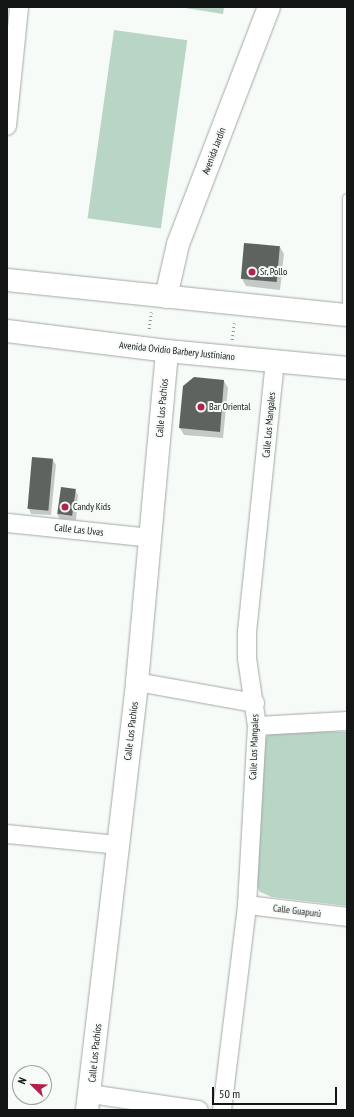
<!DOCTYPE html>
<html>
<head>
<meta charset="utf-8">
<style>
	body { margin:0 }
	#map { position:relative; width:354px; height:1117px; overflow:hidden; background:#f6fbf8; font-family:"PT Sans Narrow",sans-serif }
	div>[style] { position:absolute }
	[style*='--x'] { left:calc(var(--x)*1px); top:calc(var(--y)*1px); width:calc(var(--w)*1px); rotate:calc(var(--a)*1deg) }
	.green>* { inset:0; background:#b8d5c5; transform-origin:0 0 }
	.shadow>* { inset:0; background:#0003 }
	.building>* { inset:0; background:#5e6360; transform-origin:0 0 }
	.path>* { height:2.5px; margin-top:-1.25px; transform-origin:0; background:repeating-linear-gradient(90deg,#929694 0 1px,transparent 0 4px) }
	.roads { filter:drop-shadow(0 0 1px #a3a8a6) drop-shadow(0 0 1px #a3a8a6) }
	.service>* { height:9px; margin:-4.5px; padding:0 4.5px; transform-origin:4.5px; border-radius:4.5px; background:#fff }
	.minor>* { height:18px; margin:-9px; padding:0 9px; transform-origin:9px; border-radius:9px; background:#fff }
	.tertiary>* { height:22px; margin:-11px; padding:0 11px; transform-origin:11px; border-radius:11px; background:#fff }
	.secondary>* { height:22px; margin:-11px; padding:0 11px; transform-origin:11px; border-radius:11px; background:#fff }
	.dots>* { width:11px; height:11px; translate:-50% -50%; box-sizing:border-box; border:2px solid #f6fbf8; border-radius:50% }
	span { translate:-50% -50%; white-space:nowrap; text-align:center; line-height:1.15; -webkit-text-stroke:4px #f6fbf8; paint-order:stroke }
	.street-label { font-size:10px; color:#141615 }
	.poi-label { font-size:10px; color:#141615 }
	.left { translate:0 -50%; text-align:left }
	.frame { position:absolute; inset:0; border:8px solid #141615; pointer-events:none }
	.north { position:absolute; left:12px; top:1065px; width:40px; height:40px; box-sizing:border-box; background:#f6fbf8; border:1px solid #9c9f9d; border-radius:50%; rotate:293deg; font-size:11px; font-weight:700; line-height:16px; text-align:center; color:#141615 }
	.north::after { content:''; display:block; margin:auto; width:14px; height:18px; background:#b3224b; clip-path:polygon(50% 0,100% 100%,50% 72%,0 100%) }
	.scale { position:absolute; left:212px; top:1087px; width:125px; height:18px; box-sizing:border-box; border:2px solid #141615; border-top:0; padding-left:5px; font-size:12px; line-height:14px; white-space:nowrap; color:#141615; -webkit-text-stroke:3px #f6fbf8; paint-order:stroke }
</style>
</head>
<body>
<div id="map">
	<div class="green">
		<i style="clip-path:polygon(179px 7px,224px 7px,223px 14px)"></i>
		<i style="left:114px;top:30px;width:74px;height:190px;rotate:8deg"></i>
		<i style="clip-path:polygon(275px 729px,347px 732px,347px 906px,272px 897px,260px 892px,254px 882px,265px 738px)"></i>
	</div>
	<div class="shadow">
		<i style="clip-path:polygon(245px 244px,280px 247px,284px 254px,280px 290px,246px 286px,242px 279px)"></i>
		<i style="clip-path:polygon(224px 381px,228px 388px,223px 438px,184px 435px,180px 428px)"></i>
		<i style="clip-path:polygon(53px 460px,56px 465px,51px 515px,31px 514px,29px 509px)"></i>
		<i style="clip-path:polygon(75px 490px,78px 495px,76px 520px,60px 519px,57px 514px)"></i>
	</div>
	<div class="building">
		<i style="left:244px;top:243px;width:36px;height:36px;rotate:5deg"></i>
		<i style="clip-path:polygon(194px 377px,224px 380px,220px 432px,179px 428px,183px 386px)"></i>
		<i style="left:32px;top:457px;width:21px;height:52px;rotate:5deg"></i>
		<i style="left:61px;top:487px;width:15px;height:27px;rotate:8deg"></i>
	</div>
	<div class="path">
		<i style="--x:149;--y:329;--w:17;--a:-83"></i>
		<i style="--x:232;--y:340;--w:17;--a:-83"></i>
	</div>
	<div class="roads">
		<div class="service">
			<i style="--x:347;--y:198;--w:110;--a:90"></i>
		</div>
		<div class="minor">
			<i style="--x:7;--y:126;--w:120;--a:-84.2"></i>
			<i style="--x:7;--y:523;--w:145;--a:5.9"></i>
			<i style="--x:137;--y:682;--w:120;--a:10.1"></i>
			<i style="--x:257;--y:726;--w:90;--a:-3.2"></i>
			<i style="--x:7;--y:834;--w:111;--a:5.7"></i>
			<i style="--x:247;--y:905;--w:101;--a:6.8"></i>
			<i style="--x:90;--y:1094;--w:110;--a:8.4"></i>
			<i style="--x:222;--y:1110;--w:207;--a:-83"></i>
			<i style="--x:247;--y:905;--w:179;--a:-86.8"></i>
			<i style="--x:257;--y:726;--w:69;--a:-98.4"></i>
			<i style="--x:247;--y:658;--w:26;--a:-90"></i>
			<i style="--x:247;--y:632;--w:273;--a:-84.1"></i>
		</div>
		<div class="tertiary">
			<i style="--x:166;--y:297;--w:54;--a:-77.2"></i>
			<i style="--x:178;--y:244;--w:254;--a:-69"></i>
			<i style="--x:87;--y:1110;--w:431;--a:-83.3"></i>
			<i style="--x:137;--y:682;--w:332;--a:-84.8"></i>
		</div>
		<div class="secondary">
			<i style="--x:7;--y:280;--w:342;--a:5.9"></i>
			<i style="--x:7;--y:331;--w:161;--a:7.1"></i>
			<i style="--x:167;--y:351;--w:181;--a:5.4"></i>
		</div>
	</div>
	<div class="dots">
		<i style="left:252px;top:272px;background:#b3224b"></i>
		<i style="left:201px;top:407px;background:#b3224b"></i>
		<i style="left:65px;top:507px;background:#b3224b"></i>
	</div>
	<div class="street-label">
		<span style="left:214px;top:151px;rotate:-69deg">Avenida Jardín</span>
		<span style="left:177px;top:351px;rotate:6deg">Avenida Ovidio Barbery Justiniano</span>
		<span style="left:162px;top:408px;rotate:-85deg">Calle Los Pachíos</span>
		<span style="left:269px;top:425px;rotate:-85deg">Calle Los Mangales</span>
		<span style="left:79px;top:530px;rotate:6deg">Calle Las Uvas</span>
		<span style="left:131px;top:731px;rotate:-83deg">Calle Los Pachíos</span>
		<span style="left:254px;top:747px;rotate:-88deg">Calle Los Mangales</span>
		<span style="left:297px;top:911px;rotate:7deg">Calle Guapurú</span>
		<span style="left:95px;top:1053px;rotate:-84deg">Calle Los Pachíos</span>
	</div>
	<div class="poi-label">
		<span class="left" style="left:260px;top:272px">Sr. Pollo</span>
		<span class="left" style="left:209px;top:407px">Bar Oriental</span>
		<span class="left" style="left:73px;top:507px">Candy Kids</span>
	</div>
	<div class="frame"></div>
	<div class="north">N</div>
	<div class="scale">50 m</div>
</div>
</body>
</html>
